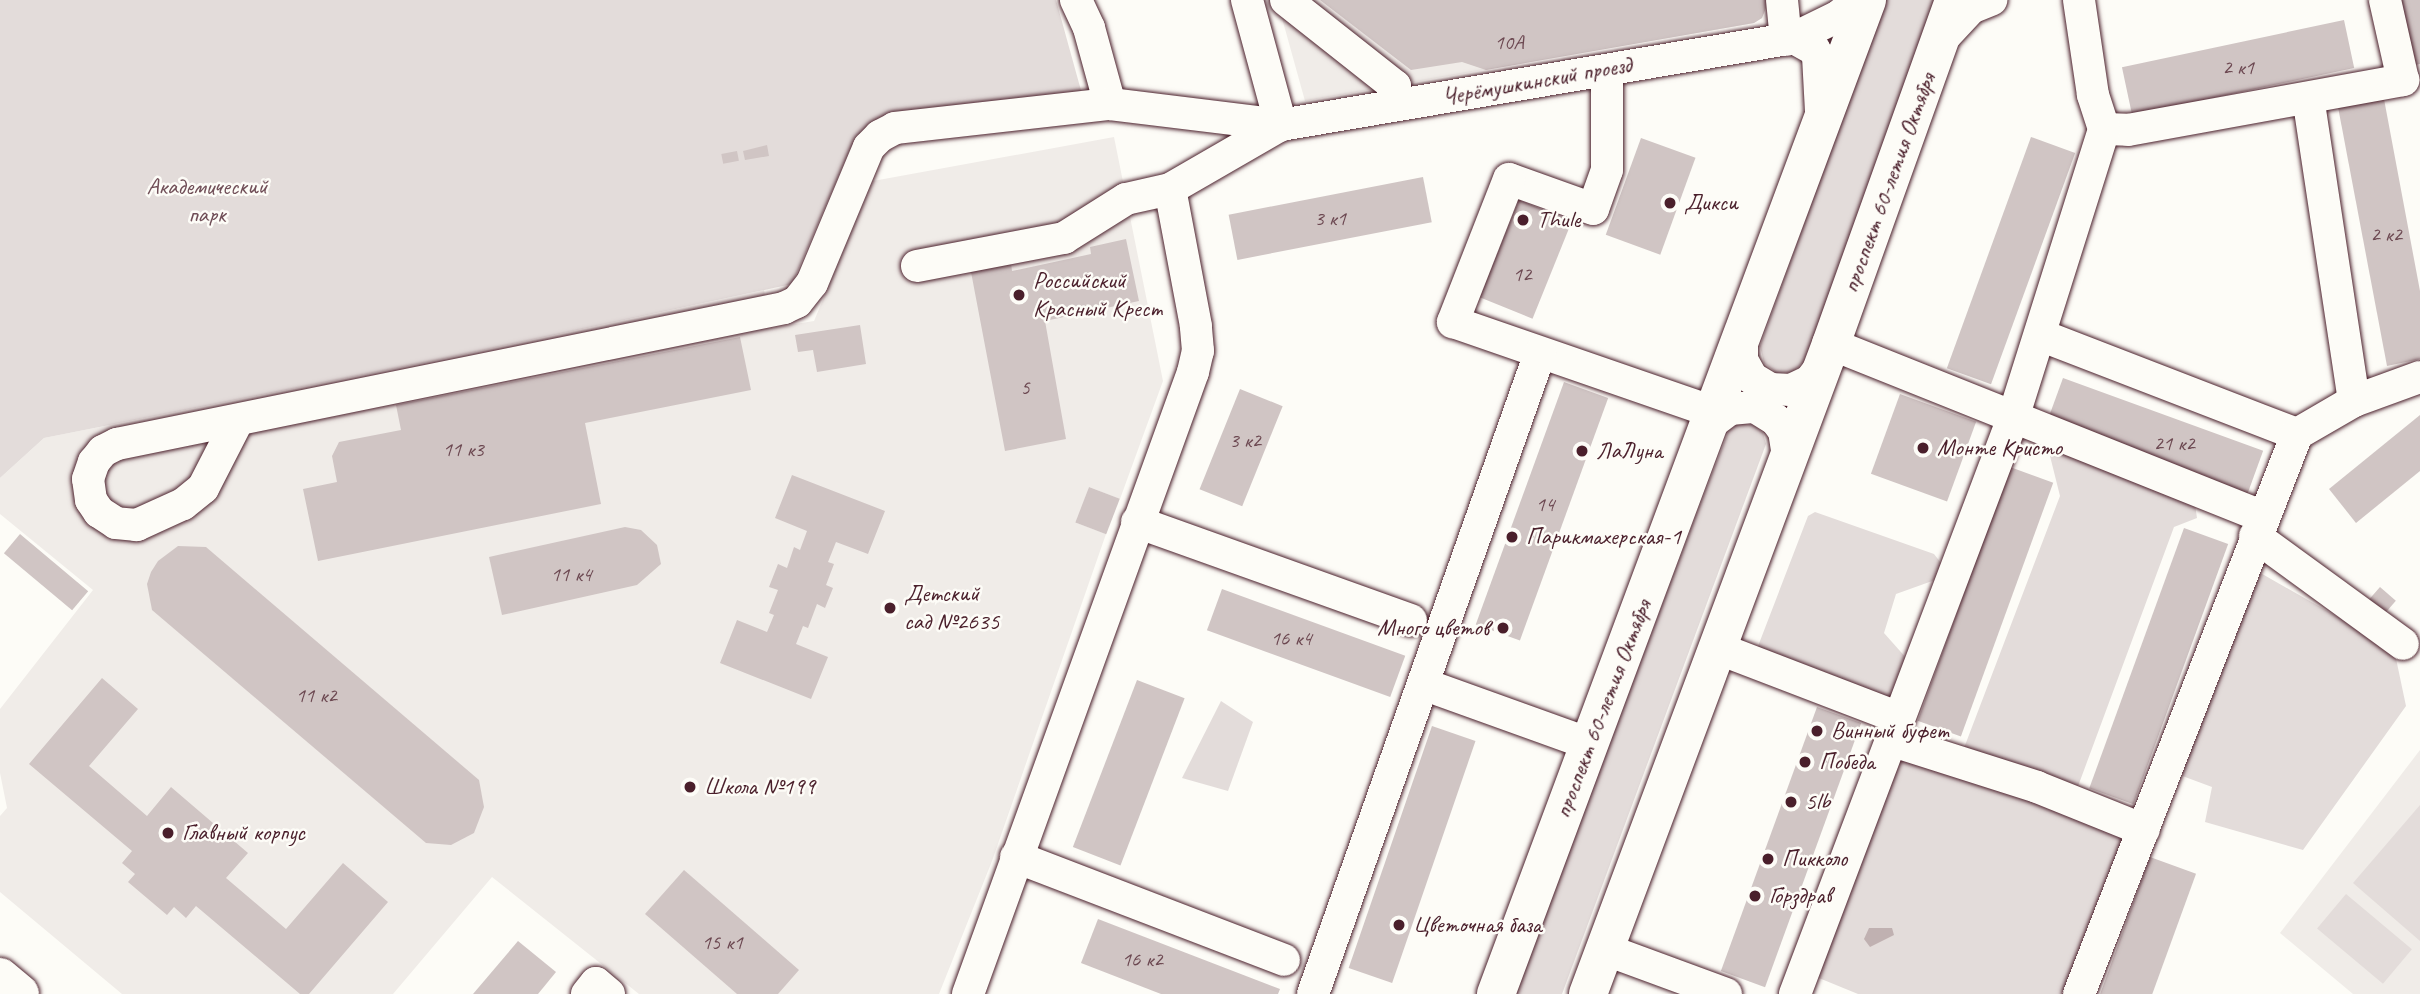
<!DOCTYPE html>
<html>
<head>
<meta charset="utf-8">
<style>
	body { margin:0 }
	#map { position:relative; width:2420px; height:994px; overflow:hidden; background:#fdfcf7; font-family:Caveat,sans-serif }
	div>[style] { position:absolute }
	[style*='--x'] { left:calc(var(--x)*1px); top:calc(var(--y)*1px); width:calc(var(--w)*1px); rotate:calc(var(--a)*1deg) }
	.built>* { inset:0; background:#f0ece8 }
	.green>* { inset:0; background:#e3dcda; transform-origin:0 0 }
	.water>* { inset:0; background:#c0b1b1 }
	.building>* { inset:0; background:#d0c5c4; transform-origin:0 0 }
	.roads { filter:drop-shadow(0 0 2px #4a1f2b) drop-shadow(0 0 2px #4a1f2b) }
	.minor>* { height:32px; margin:-16px; padding:0 16px; transform-origin:16px; border-radius:16px; background:#fdfcf7 }
	.major>* { height:38px; margin:-19px; padding:0 19px; transform-origin:19px; border-radius:19px; background:#fdfcf7 }
	.dots>* { width:19px; height:19px; translate:-50% -50%; box-sizing:border-box; border:4px solid #fdfcf7; border-radius:50% }
	span { translate:-50% -50%; white-space:nowrap; text-align:center; line-height:1.15; -webkit-text-stroke:5px #fdfcf7; paint-order:stroke }
	.number-label { font-size:21px; color:#6c4851 }
	.number-label span { -webkit-text-stroke-width:0 }
	.street-label { font-size:24px; color:#4a1f2b }
	.park-label { font-size:24px; color:#704e57 }
	.poi-label { font-size:24px; color:#4a1f2b }
	.left { translate:0 -50%; text-align:left }
	.right { translate:-100% -50%; text-align:right }
</style>
</head>
<body>
<div id="map">
	<div class="built">
		<i style="clip-path:polygon(1277px 0,1766px 0,1762px 18px,1754px 23px,1305px 101px)"></i>
		<i style="clip-path:polygon(1114px 137px,1163px 381px,1120px 499px,1089px 487px,1077px 523px,1106px 534px,992px 861px,939px 994px,639px 994px,492px 877px,393px 994px,122px 994px,0 892px,0 816px,7px 808px,0 773px,0 709px,93px 590px,0 514px,0 478px,44px 438px,443px 359px,764px 290px,771px 328px,814px 321px,873px 181px)"></i>
		<i style="clip-path:polygon(2420px 750px,2420px 994px,2353px 994px,2280px 933px)"></i>
	</div>
	<div class="green">
		<i style="clip-path:polygon(0 0,1056px 0,1082px 94px,864px 136px,850px 149px,792px 284px,443px 359px,44px 438px,0 478px)"></i>
		<i style="clip-path:polygon(1885px 0,1935px 0,1805px 360px,1793px 372px,1777px 373px,1764px 363px,1760px 346px)"></i>
		<i style="clip-path:polygon(1740px 423px,1755px 426px,1763px 433px,1766px 444px,1562px 994px,1515px 994px,1703px 497px,1729px 430px)"></i>
		<i style="clip-path:polygon(2062px 446px,2194px 498px,2197px 518px,2174px 527px,2077px 789px,1964px 748px,2060px 496px,2050px 456px)"></i>
		<i style="clip-path:polygon(1815px 512px,1934px 554px,1941px 563px,1935px 580px,1896px 594px,1884px 633px,1908px 660px,1898px 705px,1755px 654px,1808px 516px)"></i>
		<i style="clip-path:polygon(2257px 571px,2394px 649px,2406px 706px,2303px 850px,2205px 822px,2212px 787px,2177px 774px)"></i>
		<i style="clip-path:polygon(1221px 701px,1253px 722px,1228px 791px,1182px 778px)"></i>
		<i style="clip-path:polygon(1898px 753px,2131px 837px,2064px 994px,1858px 994px,1814px 976px)"></i>
		<i style="clip-path:polygon(2420px 805px,2420px 941px,2353px 883px)"></i>
		<i style="left:2346px;top:894px;width:86px;height:45px;rotate:40deg"></i>
	</div>
	<div class="water">
		<i style="clip-path:polygon(1869px 928px,1892px 928px,1894px 935px,1870px 947px,1864px 939px)"></i>
	</div>
	<div class="building">
		<i style="clip-path:polygon(1320px 0,1766px 0,1766px 8px,1762px 18px,1754px 23px,1486px 70px,1462px 62px,1411px 70px)"></i>
		<i style="clip-path:polygon(2401px 0,2420px 0,2420px 64px,2414px 65px)"></i>
		<i style="left:2344px;top:20px;width:49px;height:227px;rotate:78deg"></i>
		<i style="clip-path:polygon(2384px 99px,2420px 291px,2420px 359px,2387px 366px,2338px 107px)"></i>
		<i style="left:2031px;top:137px;width:47px;height:246px;rotate:20deg"></i>
		<i style="left:1641px;top:138px;width:58px;height:103px;rotate:20deg"></i>
		<i style="clip-path:polygon(767px 145px,769px 156px,745px 160px,743px 151px)"></i>
		<i style="left:737px;top:151px;width:10px;height:16px;rotate:79deg"></i>
		<i style="left:1423px;top:177px;width:46px;height:198px;rotate:79deg"></i>
		<i style="left:1519px;top:200px;width:57px;height:105px;rotate:22deg"></i>
		<i style="clip-path:polygon(1126px 239px,1139px 301px,1045px 321px,1066px 439px,1005px 451px,971px 272px,1011px 263px,1012px 271px,1091px 254px,1090px 247px)"></i>
		<i style="clip-path:polygon(860px 325px,866px 364px,817px 372px,813px 350px,798px 352px,795px 335px)"></i>
		<i style="clip-path:polygon(740px 337px,751px 390px,585px 423px,601px 504px,318px 561px,303px 489px,337px 482px,332px 456px,339px 442px,401px 430px,396px 405px)"></i>
		<i style="left:2063px;top:378px;width:213px;height:46px;rotate:20deg"></i>
		<i style="left:1564px;top:382px;width:47px;height:258px;rotate:20deg"></i>
		<i style="left:1240px;top:389px;width:46px;height:108px;rotate:22deg"></i>
		<i style="left:1900px;top:394px;width:81px;height:85px;rotate:20deg"></i>
		<i style="clip-path:polygon(2420px 415px,2420px 471px,2356px 523px,2329px 489px)"></i>
		<i style="left:2010px;top:467px;width:46px;height:270px;rotate:20deg"></i>
		<i style="clip-path:polygon(792px 475px,885px 511px,868px 554px,836px 542px,828px 562px,834px 564px,826px 585px,833px 588px,825px 608px,817px 604px,808px 628px,803px 626px,796px 644px,828px 657px,811px 699px,720px 663px,737px 620px,767px 632px,774px 615px,769px 613px,778px 590px,769px 587px,778px 564px,787px 568px,794px 547px,800px 550px,807px 531px,775px 518px)"></i>
		<i style="left:1089px;top:487px;width:33px;height:38px;rotate:21deg"></i>
		<i style="clip-path:polygon(625px 527px,641px 530px,657px 545px,661px 564px,637px 585px,502px 615px,489px 557px)"></i>
		<i style="left:2184px;top:528px;width:47px;height:277px;rotate:20deg"></i>
		<i style="left:20px;top:534px;width:89px;height:25px;rotate:40deg"></i>
		<i style="clip-path:polygon(178px 546px,206px 547px,479px 780px,484px 807px,474px 833px,451px 845px,426px 843px,152px 610px,147px 584px,151px 572px,158px 561px)"></i>
		<i style="left:2380px;top:587px;width:21px;height:23px;rotate:41deg"></i>
		<i style="left:1222px;top:589px;width:195px;height:44px;rotate:20deg"></i>
		<i style="clip-path:polygon(102px 678px,138px 709px,89px 766px,147px 816px,171px 787px,248px 853px,226px 878px,286px 929px,343px 863px,388px 902px,309px 994px,300px 994px,196px 906px,186px 918px,174px 907px,167px 915px,128px 882px,135px 874px,122px 863px,132px 851px,29px 764px)"></i>
		<i style="left:1137px;top:680px;width:51px;height:179px;rotate:21deg"></i>
		<i style="left:1817px;top:707px;width:47px;height:281px;rotate:20deg"></i>
		<i style="left:1432px;top:726px;width:46px;height:256px;rotate:19deg"></i>
		<i style="left:2150px;top:857px;width:49px;height:146px;rotate:20deg"></i>
		<i style="clip-path:polygon(684px 870px,799px 970px,778px 994px,737px 994px,645px 914px)"></i>
		<i style="clip-path:polygon(1098px 919px,1280px 989px,1278px 994px,1161px 994px,1081px 963px)"></i>
		<i style="clip-path:polygon(518px 941px,556px 972px,538px 994px,473px 994px)"></i>
	</div>
	<div class="roads">
		<div class="minor">
			<i style="--x:1076;--y:0;--w:31;--a:65"></i>
			<i style="--x:1089;--y:28;--w:79;--a:74.6"></i>
			<i style="--x:1247;--y:0;--w:130;--a:74.8"></i>
			<i style="--x:1286;--y:0;--w:139;--a:38.3"></i>
			<i style="--x:1395;--y:86;--w:18;--a:84"></i>
			<i style="--x:1782;--y:0;--w:40;--a:84.3"></i>
			<i style="--x:1794;--y:38;--w:23;--a:29"></i>
			<i style="--x:1814;--y:49;--w:8;--a:60"></i>
			<i style="--x:1818;--y:56;--w:55;--a:86.9"></i>
			<i style="--x:1942;--y:39;--w:42;--a:-46.9"></i>
			<i style="--x:1971;--y:8;--w:22;--a:-22"></i>
			<i style="--x:1607;--y:70;--w:100;--a:90"></i>
			<i style="--x:1607;--y:170;--w:41;--a:109.7"></i>
			<i style="--x:1593;--y:209;--w:89;--a:-160.3"></i>
			<i style="--x:1509;--y:179;--w:154;--a:111.4"></i>
			<i style="--x:1453;--y:322;--w:275;--a:19.1"></i>
			<i style="--x:2104;--y:129;--w:24;--a:2"></i>
			<i style="--x:2128;--y:130;--w:280;--a:-10.3"></i>
			<i style="--x:2403;--y:80;--w:82;--a:-102.7"></i>
			<i style="--x:917;--y:266;--w:150;--a:-10.8"></i>
			<i style="--x:1064;--y:238;--w:73;--a:-32.2"></i>
			<i style="--x:1126;--y:199;--w:45;--a:-12.8"></i>
			<i style="--x:2040;--y:335;--w:275;--a:21.1"></i>
			<i style="--x:1742;--y:340;--w:20;--a:90"></i>
			<i style="--x:1742;--y:360;--w:21;--a:61"></i>
			<i style="--x:1752;--y:378;--w:21;--a:31"></i>
			<i style="--x:1770;--y:389;--w:21;--a:3"></i>
			<i style="--x:1791;--y:390;--w:21;--a:-25"></i>
			<i style="--x:1810;--y:381;--w:20;--a:-53"></i>
			<i style="--x:1831;--y:344;--w:465;--a:21.8"></i>
			<i style="--x:2354;--y:401;--w:70;--a:-20"></i>
			<i style="--x:238;--y:420;--w:76;--a:117.2"></i>
			<i style="--x:203;--y:488;--w:26;--a:141"></i>
			<i style="--x:183;--y:504;--w:51;--a:155.5"></i>
			<i style="--x:137;--y:525;--w:21;--a:-175"></i>
			<i style="--x:116;--y:523;--w:20;--a:-147"></i>
			<i style="--x:99;--y:512;--w:14;--a:-124"></i>
			<i style="--x:91;--y:500;--w:21;--a:-98"></i>
			<i style="--x:88;--y:479;--w:18;--a:-71"></i>
			<i style="--x:94;--y:462;--w:14;--a:-51"></i>
			<i style="--x:103;--y:451;--w:16;--a:-27"></i>
			<i style="--x:117;--y:444;--w:681;--a:-11.52"></i>
			<i style="--x:784;--y:308;--w:14;--a:-25"></i>
			<i style="--x:797;--y:302;--w:24;--a:-52"></i>
			<i style="--x:812;--y:283;--w:147;--a:-67.3"></i>
			<i style="--x:869;--y:147;--w:16;--a:-45"></i>
			<i style="--x:880;--y:136;--w:17;--a:-28"></i>
			<i style="--x:895;--y:128;--w:216;--a:-6.4"></i>
			<i style="--x:1110;--y:104;--w:172;--a:7"></i>
			<i style="--x:1281;--y:125;--w:520;--a:-9.63"></i>
			<i style="--x:1794;--y:38;--w:50;--a:-26.1"></i>
			<i style="--x:1839;--y:16;--w:25;--a:-40"></i>
			<i style="--x:1710;--y:424;--w:25;--a:-37"></i>
			<i style="--x:1730;--y:409;--w:25;--a:-5"></i>
			<i style="--x:1755;--y:407;--w:25;--a:32"></i>
			<i style="--x:1776;--y:420;--w:14;--a:54"></i>
			<i style="--x:1784;--y:431;--w:24;--a:81"></i>
			<i style="--x:1137;--y:522;--w:291;--a:19.7"></i>
			<i style="--x:2255;--y:536;--w:183;--a:36.1"></i>
			<i style="--x:1717;--y:648;--w:193;--a:21"></i>
			<i style="--x:1423;--y:684;--w:177;--a:19.8"></i>
			<i style="--x:1890;--y:740;--w:154;--a:17.7"></i>
			<i style="--x:2037;--y:787;--w:115;--a:21.9"></i>
			<i style="--x:1016;--y:857;--w:287;--a:21"></i>
			<i style="--x:1604;--y:949;--w:130;--a:20.2"></i>
			<i style="--x:587;--y:994;--w:14;--a:-51"></i>
			<i style="--x:596;--y:983;--w:17;--a:40"></i>
			<i style="--x:968;--y:994;--w:661;--a:-70.11"></i>
			<i style="--x:1193;--y:372;--w:22;--a:-77"></i>
			<i style="--x:1198;--y:351;--w:25;--a:-95"></i>
			<i style="--x:1196;--y:326;--w:139;--a:-100.7"></i>
			<i style="--x:1170;--y:189;--w:128;--a:-30"></i>
			<i style="--x:1313;--y:994;--w:680;--a:-70.5"></i>
			<i style="--x:1795;--y:994;--w:616;--a:-69.27"></i>
			<i style="--x:2013;--y:418;--w:303;--a:-72.5"></i>
			<i style="--x:2104;--y:129;--w:36;--a:-108"></i>
			<i style="--x:2093;--y:95;--w:96;--a:-98.4"></i>
			<i style="--x:2079;--y:994;--w:601;--a:-68.73"></i>
			<i style="--x:2297;--y:434;--w:66;--a:-30.1"></i>
			<i style="--x:2354;--y:401;--w:306;--a:-98.6"></i>
		</div>
		<div class="major">
			<i style="--x:0;--y:977;--w:26;--a:40"></i>
			<i style="--x:1496;--y:994;--w:1061;--a:-69.53"></i>
			<i style="--x:1588;--y:994;--w:694;--a:-69.5"></i>
			<i style="--x:1831;--y:344;--w:365;--a:-70.3"></i>
		</div>
	</div>
	<div class="dots">
		<i style="left:1670px;top:203px;background:#4a1f2b"></i>
		<i style="left:1523px;top:220px;background:#4a1f2b"></i>
		<i style="left:1019px;top:295px;background:#4a1f2b"></i>
		<i style="left:1923px;top:448px;background:#4a1f2b"></i>
		<i style="left:1582px;top:451px;background:#4a1f2b"></i>
		<i style="left:1512px;top:537px;background:#4a1f2b"></i>
		<i style="left:890px;top:608px;background:#4a1f2b"></i>
		<i style="left:1503px;top:628px;background:#4a1f2b"></i>
		<i style="left:1817px;top:731px;background:#4a1f2b"></i>
		<i style="left:1805px;top:762px;background:#4a1f2b"></i>
		<i style="left:690px;top:787px;background:#4a1f2b"></i>
		<i style="left:1791px;top:802px;background:#4a1f2b"></i>
		<i style="left:168px;top:833px;background:#4a1f2b"></i>
		<i style="left:1768px;top:859px;background:#4a1f2b"></i>
		<i style="left:1755px;top:896px;background:#4a1f2b"></i>
		<i style="left:1399px;top:925px;background:#4a1f2b"></i>
	</div>
	<div class="number-label">
		<span style="left:1509px;top:42px">10А</span>
		<span style="left:2238px;top:67px">2 к1</span>
		<span style="left:1330px;top:218px">3 к1</span>
		<span style="left:2386px;top:234px">2 к2</span>
		<span style="left:1522px;top:274px">12</span>
		<span style="left:1025px;top:387px">5</span>
		<span style="left:1245px;top:440px">3 к2</span>
		<span style="left:2174px;top:443px">21 к2</span>
		<span style="left:463px;top:449px">11 к3</span>
		<span style="left:1545px;top:504px">14</span>
		<span style="left:571px;top:574px">11 к4</span>
		<span style="left:1291px;top:638px">16 к4</span>
		<span style="left:316px;top:695px">11 к2</span>
		<span style="left:722px;top:942px">15 к1</span>
		<span style="left:1142px;top:959px">16 к2</span>
	</div>
	<div class="street-label">
		<span style="left:1537px;top:81px;rotate:-10deg">Черёмушкинский проезд</span>
		<span style="left:1889px;top:183px;rotate:-70deg">проспект 60-летия Октября</span>
		<span style="left:1603px;top:709px;rotate:-69deg">проспект 60-летия Октября</span>
	</div>
	<div class="park-label">
		<span style="left:207px;top:201px">Академический<br>парк</span>
	</div>
	<div class="poi-label">
		<span class="left" style="left:1684px;top:203px">Дикси</span>
		<span class="left" style="left:1537px;top:220px">Thule</span>
		<span class="left" style="left:1033px;top:295px">Российский<br>Красный Крест</span>
		<span class="left" style="left:1937px;top:448px">Монте Кристо</span>
		<span class="left" style="left:1596px;top:451px">ЛаЛуна</span>
		<span class="left" style="left:1526px;top:537px">Парикмахерская-1</span>
		<span class="left" style="left:904px;top:608px">Детский<br>сад №2635</span>
		<span class="right" style="left:1489px;top:628px">Много цветов</span>
		<span class="left" style="left:1831px;top:731px">Винный буфет</span>
		<span class="left" style="left:1819px;top:762px">Победа</span>
		<span class="left" style="left:704px;top:787px">Школа №199</span>
		<span class="left" style="left:1805px;top:802px">5lb</span>
		<span class="left" style="left:182px;top:833px">Главный корпус</span>
		<span class="left" style="left:1782px;top:859px">Пикколо</span>
		<span class="left" style="left:1769px;top:896px">Горздрав</span>
		<span class="left" style="left:1413px;top:925px">Цветочная база</span>
	</div>
</div>
</body>
</html>
